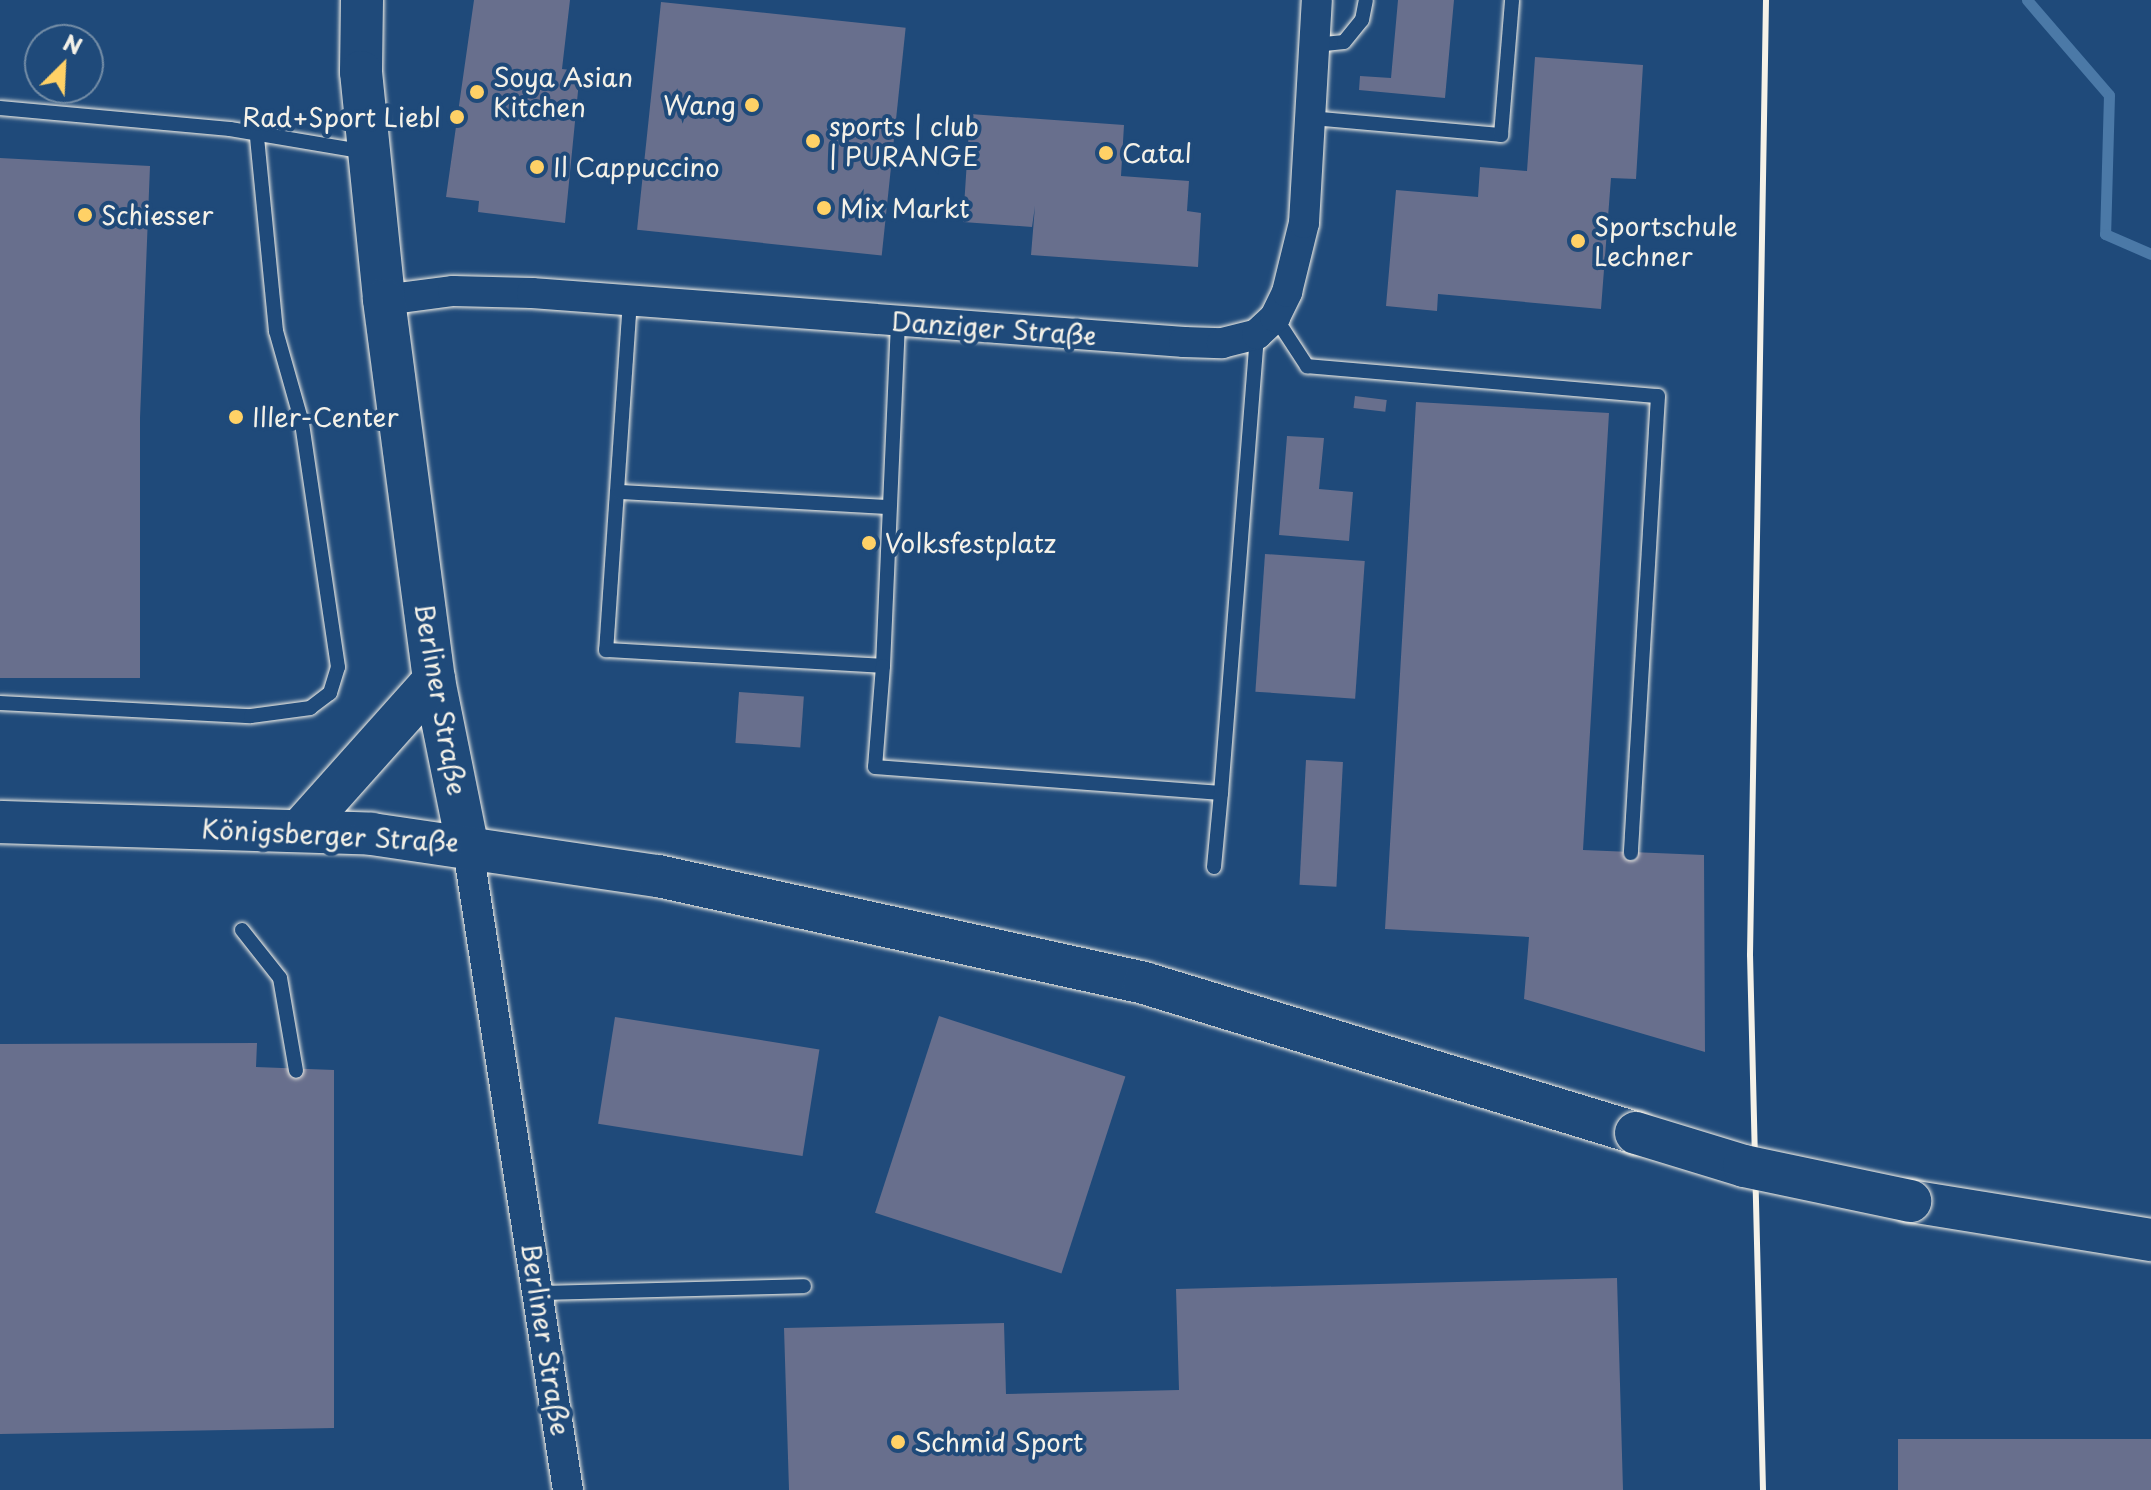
<!DOCTYPE html>
<html>
<head>
<meta charset="utf-8">
<style>
	body { margin:0 }
	#map { position:relative; width:2151px; height:1490px; overflow:hidden; background:#1f4a7a; font-family:"Playpen Sans",sans-serif }
	div>[style] { position:absolute }
	[style*='--x'] { left:calc(var(--x)*1px); top:calc(var(--y)*1px); width:calc(var(--w)*1px); rotate:calc(var(--a)*1deg) }
	.stream>* { height:11px; margin:-5.5px; padding:0 5.5px; transform-origin:5.5px; border-radius:5.5px; background:#4b79a7 }
	.building>* { inset:0; background:#686f8d; transform-origin:0 0 }
	.roads { filter:drop-shadow(0 0 2px #f4f1e8) drop-shadow(0 0 2px #f4f1e8) }
	.lane>* { height:14px; margin:-7px; padding:0 7px; transform-origin:7px; border-radius:7px; background:#1f4a7a }
	.street>* { height:30px; margin:-15px; padding:0 15px; transform-origin:15px; border-radius:15px; background:#1f4a7a }
	.secondary>* { height:42px; margin:-21px; padding:0 21px; transform-origin:21px; border-radius:21px; background:#1f4a7a }
	.rail>* { height:6px; margin:-3px; padding:0 3px; transform-origin:3px; border-radius:3px; background:#f4f1e8 }
	.bridges { filter:drop-shadow(0 0 2px #f4f1e8) drop-shadow(0 0 2px #f4f1e8) }
	.secondary-bridge>* { height:42px; margin:-21px; padding:0 21px; transform-origin:21px; border-radius:21px; background:#1f4a7a }
	.dots>* { width:22px; height:22px; translate:-50% -50%; box-sizing:border-box; border:4px solid #1f4a7a; border-radius:50% }
	span { translate:-50% -50%; white-space:nowrap; text-align:center; line-height:1.15; -webkit-text-stroke:8px #1f4a7a; paint-order:stroke }
	.poi-label { font-size:26px; color:#f4f1e8 }
	.left { translate:0 -50%; text-align:left }
	.right { translate:-100% -50%; text-align:right }
	.street-label { font-size:26px; color:#f4f1e8 }
	.north { position:absolute; left:24px; top:24px; width:80px; height:80px; box-sizing:border-box; background:#1f4a7a; border:2px solid #748da6; border-radius:50%; rotate:24deg; font-size:22px; font-weight:700; line-height:32px; text-align:center; color:#f4f1e8 }
	.north::after { content:''; display:block; margin:auto; width:28px; height:36px; background:#ffd166; clip-path:polygon(50% 0,100% 100%,50% 72%,0 100%) }
</style>
</head>
<body>
<div id="map">
	<div class="stream">
		<i style="--x:2027;--y:0;--w:125;--a:49.2"></i>
		<i style="--x:2109;--y:95;--w:139;--a:91.6"></i>
		<i style="--x:2105;--y:234;--w:50;--a:23.5"></i>
	</div>
	<div class="building">
		<i style="clip-path:polygon(474px 0,570px 0,562px 69px,580px 71px,565px 223px,478px 212px,479px 201px,446px 197px)"></i>
		<i style="clip-path:polygon(1398px 0,1454px 0,1445px 98px,1359px 90px,1360px 76px,1391px 78px)"></i>
		<i style="left:661px;top:2px;width:246px;height:229px;rotate:6deg"></i>
		<i style="clip-path:polygon(1535px 57px,1643px 65px,1636px 179px,1611px 178px,1601px 309px,1438px 294px,1437px 311px,1386px 306px,1396px 190px,1478px 197px,1480px 167px,1527px 171px)"></i>
		<i style="clip-path:polygon(970px 114px,1124px 125px,1121px 176px,1189px 181px,1187px 211px,1201px 213px,1198px 267px,1031px 255px,1035px 206px,1032px 227px,963px 222px)"></i>
		<i style="clip-path:polygon(0 158px,150px 166px,140px 418px,140px 678px,0 678px)"></i>
		<i style="left:1355px;top:396px;width:32px;height:12px;rotate:7deg"></i>
		<i style="clip-path:polygon(1416px 402px,1609px 413px,1583px 850px,1704px 855px,1705px 1052px,1524px 999px,1529px 937px,1385px 929px)"></i>
		<i style="clip-path:polygon(1287px 436px,1324px 438px,1319px 489px,1353px 492px,1349px 541px,1279px 535px)"></i>
		<i style="left:1265px;top:554px;width:100px;height:138px;rotate:4deg"></i>
		<i style="left:739px;top:692px;width:65px;height:51px;rotate:4deg"></i>
		<i style="left:1306px;top:760px;width:37px;height:125px;rotate:3deg"></i>
		<i style="left:939px;top:1016px;width:196px;height:207px;rotate:18deg"></i>
		<i style="left:615px;top:1017px;width:207px;height:108px;rotate:9deg"></i>
		<i style="clip-path:polygon(257px 1043px,256px 1067px,334px 1070px,334px 1428px,0 1434px,0 1044px)"></i>
		<i style="clip-path:polygon(1617px 1278px,1623px 1490px,789px 1490px,784px 1328px,1004px 1323px,1006px 1394px,1179px 1390px,1176px 1289px)"></i>
		<i style="left:2151px;top:1439px;width:51px;height:253px;rotate:90deg"></i>
	</div>
	<div class="roads">
		<div class="lane">
			<i style="--x:1315;--y:45;--w:29;--a:-6"></i>
			<i style="--x:1344;--y:42;--w:28;--a:-51"></i>
			<i style="--x:1362;--y:20;--w:20;--a:-79"></i>
			<i style="--x:0;--y:108;--w:231;--a:5.2"></i>
			<i style="--x:230;--y:129;--w:138;--a:9.6"></i>
			<i style="--x:1311;--y:118;--w:191;--a:5.1"></i>
			<i style="--x:1501;--y:135;--w:135;--a:-85.3"></i>
			<i style="--x:630;--y:300;--w:351;--a:93.9"></i>
			<i style="--x:606;--y:650;--w:277;--a:3.3"></i>
			<i style="--x:883;--y:666;--w:344;--a:-87.5"></i>
			<i style="--x:1275;--y:317;--w:59;--a:56.9"></i>
			<i style="--x:1307;--y:366;--w:352;--a:4.9"></i>
			<i style="--x:1658;--y:396;--w:458;--a:93.4"></i>
			<i style="--x:619;--y:492;--w:270;--a:3.2"></i>
			<i style="--x:883;--y:666;--w:101;--a:94.5"></i>
			<i style="--x:875;--y:767;--w:347;--a:4.3"></i>
			<i style="--x:1221;--y:793;--w:460;--a:-85.5"></i>
			<i style="--x:0;--y:703;--w:251;--a:3"></i>
			<i style="--x:251;--y:716;--w:60;--a:-7.7"></i>
			<i style="--x:310;--y:708;--w:25;--a:-37"></i>
			<i style="--x:330;--y:693;--w:27;--a:-73"></i>
			<i style="--x:338;--y:667;--w:247;--a:-98.4"></i>
			<i style="--x:302;--y:423;--w:96;--a:-105.8"></i>
			<i style="--x:276;--y:331;--w:196;--a:-95.6"></i>
			<i style="--x:1214;--y:867;--w:74;--a:-84.6"></i>
			<i style="--x:242;--y:930;--w:61;--a:51.6"></i>
			<i style="--x:280;--y:978;--w:94;--a:80.2"></i>
			<i style="--x:539;--y:1293;--w:265;--a:-1.5"></i>
		</div>
		<div class="street">
			<i style="--x:384;--y:300;--w:70;--a:-7.4"></i>
			<i style="--x:453;--y:291;--w:79;--a:1.5"></i>
			<i style="--x:532;--y:293;--w:654;--a:4.3"></i>
			<i style="--x:1184;--y:342;--w:38;--a:2"></i>
			<i style="--x:1222;--y:343;--w:36;--a:-14"></i>
			<i style="--x:1257;--y:334;--w:25;--a:-43"></i>
			<i style="--x:1275;--y:317;--w:28;--a:-64"></i>
			<i style="--x:1287;--y:292;--w:71;--a:-76.2"></i>
			<i style="--x:1304;--y:223;--w:223;--a:-86.7"></i>
			<i style="--x:467;--y:843;--w:655;--a:81.13"></i>
		</div>
		<div class="secondary">
			<i style="--x:362;--y:0;--w:72;--a:90.8"></i>
			<i style="--x:361;--y:72;--w:229;--a:84.2"></i>
			<i style="--x:384;--y:300;--w:383;--a:82.5"></i>
			<i style="--x:434;--y:680;--w:166;--a:78.6"></i>
			<i style="--x:0;--y:822;--w:372;--a:1.8"></i>
			<i style="--x:372;--y:834;--w:289;--a:8.4"></i>
			<i style="--x:658;--y:876;--w:498;--a:12.4"></i>
			<i style="--x:1144;--y:983;--w:514;--a:16.96"></i>
			<i style="--x:301;--y:829;--w:200;--a:-48.2"></i>
			<i style="--x:1910;--y:1201;--w:244;--a:9.2"></i>
		</div>
	</div>
	<div class="rail">
		<i style="--x:1763;--y:1490;--w:535;--a:-91.39"></i>
		<i style="--x:1750;--y:955;--w:955;--a:-89.04"></i>
	</div>
	<div class="bridges">
		<div class="secondary-bridge">
			<i style="--x:1636;--y:1133;--w:113;--a:17"></i>
			<i style="--x:1744;--y:1166;--w:170;--a:11.9"></i>
		</div>
	</div>
	<div class="dots">
		<i style="left:477px;top:92px;background:#ffd166"></i>
		<i style="left:752px;top:105px;background:#ffd166"></i>
		<i style="left:457px;top:117px;background:#ffd166"></i>
		<i style="left:813px;top:141px;background:#ffd166"></i>
		<i style="left:1106px;top:153px;background:#ffd166"></i>
		<i style="left:537px;top:167px;background:#ffd166"></i>
		<i style="left:824px;top:208px;background:#ffd166"></i>
		<i style="left:85px;top:215px;background:#ffd166"></i>
		<i style="left:1578px;top:241px;background:#ffd166"></i>
		<i style="left:236px;top:417px;background:#ffd166"></i>
		<i style="left:869px;top:543px;background:#ffd166"></i>
		<i style="left:898px;top:1442px;background:#ffd166"></i>
	</div>
	<div class="poi-label">
		<span class="left" style="left:493px;top:92px">Soya Asian<br>Kitchen</span>
		<span class="right" style="left:736px;top:105px">Wang</span>
		<span class="right" style="left:441px;top:117px">Rad+Sport Liebl</span>
		<span class="left" style="left:829px;top:141px">sports | club<br>| PURANGE</span>
		<span class="left" style="left:1122px;top:153px">Catal</span>
		<span class="left" style="left:553px;top:167px">Il Cappuccino</span>
		<span class="left" style="left:840px;top:208px">Mix Markt</span>
		<span class="left" style="left:101px;top:215px">Schiesser</span>
		<span class="left" style="left:1594px;top:241px">Sportschule<br>Lechner</span>
		<span class="left" style="left:252px;top:417px">Iller-Center</span>
		<span class="left" style="left:885px;top:543px">Volksfestplatz</span>
		<span class="left" style="left:914px;top:1442px">Schmid Sport</span>
	</div>
	<div class="street-label">
		<span style="left:994px;top:328px;rotate:4deg">Danziger Straße</span>
		<span style="left:441px;top:699px;rotate:80deg">Berliner Straße</span>
		<span style="left:330px;top:835px;rotate:3deg">Königsberger Straße</span>
		<span style="left:546px;top:1339px;rotate:81deg">Berliner Straße</span>
	</div>
	<div class="north">N</div>
</div>
</body>
</html>
